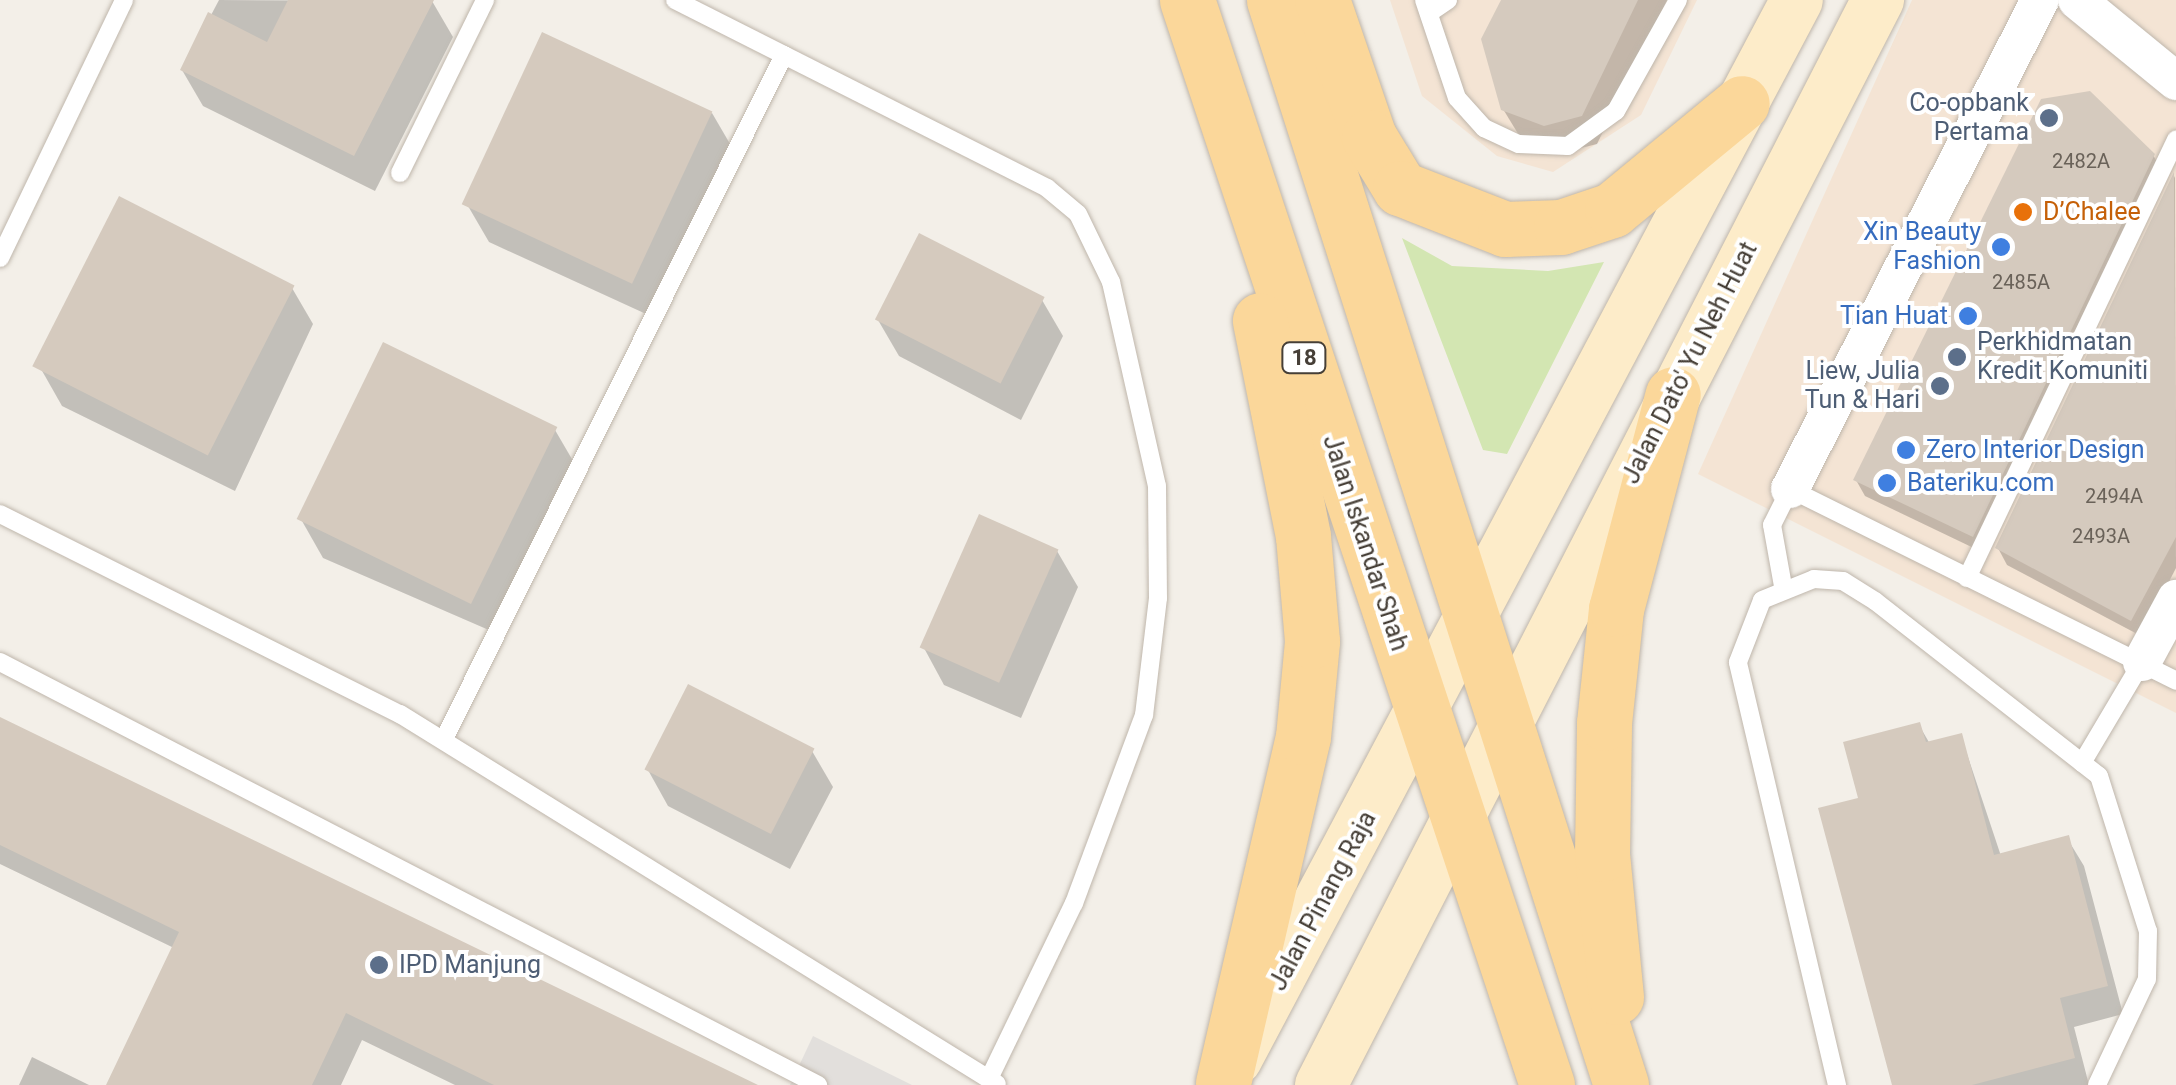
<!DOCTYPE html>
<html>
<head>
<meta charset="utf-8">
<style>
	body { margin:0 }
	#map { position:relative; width:2176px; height:1085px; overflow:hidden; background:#f3efe8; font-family:Roboto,sans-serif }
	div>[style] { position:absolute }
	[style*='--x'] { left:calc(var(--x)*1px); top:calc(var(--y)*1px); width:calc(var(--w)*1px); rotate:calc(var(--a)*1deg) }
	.commercial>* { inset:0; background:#f4e4d4 }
	.green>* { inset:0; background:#d3e6b2 }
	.parking>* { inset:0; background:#e2dfdc }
	.shadow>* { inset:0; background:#0003 }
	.building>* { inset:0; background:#d5cabe; transform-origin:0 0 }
	.roads { filter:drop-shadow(0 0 2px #bfb6ab) drop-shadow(0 0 2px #bfb6ab) }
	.service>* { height:18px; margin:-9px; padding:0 9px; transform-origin:9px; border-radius:9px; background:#fff }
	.minor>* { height:38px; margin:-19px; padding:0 19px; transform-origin:19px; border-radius:19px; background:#fff }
	.secondary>* { height:52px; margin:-26px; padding:0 26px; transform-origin:26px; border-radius:26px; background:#fdecc9 }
	.primary>* { height:55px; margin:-27.5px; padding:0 27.5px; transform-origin:27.5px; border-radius:27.5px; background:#fbd79a }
	.dots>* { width:28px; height:28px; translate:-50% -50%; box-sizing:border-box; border:5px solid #fff; border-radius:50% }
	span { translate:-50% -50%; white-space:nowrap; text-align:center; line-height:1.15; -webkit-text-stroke:8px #fff; paint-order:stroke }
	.number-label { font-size:20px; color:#6a6259 }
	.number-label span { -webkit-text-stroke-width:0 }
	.shield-label span { padding:2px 8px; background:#fff; border:2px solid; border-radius:8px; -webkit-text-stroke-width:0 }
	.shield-label { font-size:22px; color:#463f37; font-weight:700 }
	.service-label { font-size:25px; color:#4e5e75 }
	.right { translate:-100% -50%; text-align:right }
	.left { translate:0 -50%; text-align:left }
	.food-label { font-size:25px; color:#c56008 }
	.shop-label { font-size:25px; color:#366cbe }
	.street-label { font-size:25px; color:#463f37 }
</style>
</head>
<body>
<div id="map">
	<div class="commercial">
		<i style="clip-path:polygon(1390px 0,1697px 0,1641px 115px,1553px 172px,1497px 156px,1422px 96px)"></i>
		<i style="clip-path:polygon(1912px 0,2176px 0,2176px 713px,1698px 474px)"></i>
	</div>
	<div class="green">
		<i style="clip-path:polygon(1402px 238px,1452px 266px,1548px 271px,1604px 262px,1507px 454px,1483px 450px)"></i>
	</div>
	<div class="parking">
		<i style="clip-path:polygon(813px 1036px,912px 1085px,790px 1085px)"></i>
	</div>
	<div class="shadow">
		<i style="clip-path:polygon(219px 0,432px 1px,453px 37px,375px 191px,203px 106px,182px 70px)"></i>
		<i style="clip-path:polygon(1503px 0,1667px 0,1597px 144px,1561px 153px,1520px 137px,1503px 109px)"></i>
		<i style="clip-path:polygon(712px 113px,733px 149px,657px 319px,489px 242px,468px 206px)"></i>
		<i style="clip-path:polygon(2153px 155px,2163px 172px,1982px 552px,1865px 496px,1856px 480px)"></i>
		<i style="clip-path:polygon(2175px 176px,2176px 568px,2141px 636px,2007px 565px,1998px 548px)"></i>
		<i style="clip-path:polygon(292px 288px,313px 324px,235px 491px,62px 406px,41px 369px)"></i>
		<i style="clip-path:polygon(1042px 300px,1063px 336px,1021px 420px,899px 356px,878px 320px)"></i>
		<i style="clip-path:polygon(555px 430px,576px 466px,498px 634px,323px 558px,302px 521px)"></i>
		<i style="clip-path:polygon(1057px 551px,1078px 587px,1021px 718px,944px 685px,924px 648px)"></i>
		<i style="clip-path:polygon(0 720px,752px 1085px,455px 1085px,362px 1040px,341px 1085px,108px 1085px,174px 948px,0 864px)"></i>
		<i style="clip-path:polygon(1919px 725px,1930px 744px,1961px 736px,2001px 856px,2067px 838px,2084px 866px,2123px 1014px,2074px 1027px,2089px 1085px,1894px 1085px,1861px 800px)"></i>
		<i style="clip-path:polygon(812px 751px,833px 787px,790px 869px,668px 806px,648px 770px)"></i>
		<i style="clip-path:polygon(32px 1057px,89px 1085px,19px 1085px)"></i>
	</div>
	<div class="building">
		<i style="clip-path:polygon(288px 0,434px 0,354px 156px,180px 70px,208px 12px,267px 42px)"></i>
		<i style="clip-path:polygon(1501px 0,1638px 0,1582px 116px,1544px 126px,1501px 110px,1481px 39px)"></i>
		<i style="left:542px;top:32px;width:188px;height:190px;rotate:25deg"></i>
		<i style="clip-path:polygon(2090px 91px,2155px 154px,1973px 537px,1853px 480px,2041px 99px)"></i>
		<i style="clip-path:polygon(2174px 172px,2176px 537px,2131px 621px,1995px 548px)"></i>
		<i style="left:119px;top:196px;width:197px;height:191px;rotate:27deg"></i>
		<i style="left:919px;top:233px;width:141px;height:97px;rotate:27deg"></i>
		<i style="left:383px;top:342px;width:194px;height:197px;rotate:26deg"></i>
		<i style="left:979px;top:514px;width:87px;height:146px;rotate:24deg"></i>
		<i style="left:688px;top:684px;width:142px;height:96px;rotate:27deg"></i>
		<i style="clip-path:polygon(0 717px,758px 1085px,494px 1085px,346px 1013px,312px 1085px,106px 1085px,179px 932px,0 845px)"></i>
		<i style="clip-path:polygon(1920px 722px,1926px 742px,1962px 733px,1994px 855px,2069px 835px,2108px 986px,2060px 998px,2075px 1058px,1972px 1085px,1892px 1085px,1818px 808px,1858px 798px,1843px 742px)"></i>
	</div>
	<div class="roads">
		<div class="service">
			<i style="--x:675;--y:0;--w:417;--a:26.8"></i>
			<i style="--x:1047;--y:188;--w:40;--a:40"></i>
			<i style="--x:1078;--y:214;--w:76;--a:64.1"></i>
			<i style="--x:1111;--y:282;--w:209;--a:77.3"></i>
			<i style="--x:1157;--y:486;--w:112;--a:89.5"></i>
			<i style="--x:1158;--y:598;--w:118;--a:96.8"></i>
			<i style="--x:1144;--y:715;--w:201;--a:110.4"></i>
			<i style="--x:1074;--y:903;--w:195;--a:115.8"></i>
			<i style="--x:1424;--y:0;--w:103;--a:71.4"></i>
			<i style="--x:1457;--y:98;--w:40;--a:48"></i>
			<i style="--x:1484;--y:128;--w:38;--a:25"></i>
			<i style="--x:1519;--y:144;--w:49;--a:2.3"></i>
			<i style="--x:1568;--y:146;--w:59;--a:-36.1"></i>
			<i style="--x:1616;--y:111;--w:127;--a:-60.8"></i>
			<i style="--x:1429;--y:13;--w:23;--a:-34"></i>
			<i style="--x:400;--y:173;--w:193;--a:-63.8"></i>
			<i style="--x:0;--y:258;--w:286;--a:-64.3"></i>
			<i style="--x:0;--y:514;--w:447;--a:26.6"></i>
			<i style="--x:400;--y:714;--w:702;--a:31.79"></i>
			<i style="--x:1967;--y:578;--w:486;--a:-64.5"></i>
			<i style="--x:1783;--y:586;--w:62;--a:-100.2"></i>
			<i style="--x:1772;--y:525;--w:40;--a:-63.4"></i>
			<i style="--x:1790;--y:489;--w:431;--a:26.4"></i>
			<i style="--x:0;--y:662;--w:921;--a:27.34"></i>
			<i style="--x:444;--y:739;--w:764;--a:-63.57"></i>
			<i style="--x:2082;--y:763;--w:117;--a:-59.3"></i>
			<i style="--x:1837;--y:1085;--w:434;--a:-103.2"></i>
			<i style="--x:1738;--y:662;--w:66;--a:-68.8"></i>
			<i style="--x:1762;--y:600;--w:56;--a:-22"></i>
			<i style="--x:1814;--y:579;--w:29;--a:4"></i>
			<i style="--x:1843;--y:581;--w:38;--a:32"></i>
			<i style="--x:1875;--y:601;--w:284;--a:38"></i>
			<i style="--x:2099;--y:776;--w:163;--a:72.5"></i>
			<i style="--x:2148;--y:931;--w:48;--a:91.2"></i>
			<i style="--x:2147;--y:979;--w:117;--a:115.3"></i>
		</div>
		<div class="minor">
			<i style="--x:2077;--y:0;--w:128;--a:39.3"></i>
			<i style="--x:1790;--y:489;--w:549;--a:-62.92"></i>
			<i style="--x:2142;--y:662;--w:72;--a:-61.6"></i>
		</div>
		<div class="secondary">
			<i style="--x:1236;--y:1059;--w:1198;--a:-62.09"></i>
			<i style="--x:1321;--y:1085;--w:1220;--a:-62.83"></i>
		</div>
		<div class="primary">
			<i style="--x:1187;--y:0;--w:1143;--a:71.64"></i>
			<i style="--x:1274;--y:0;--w:1139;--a:72.26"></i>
			<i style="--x:1322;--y:0;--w:145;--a:71.1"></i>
			<i style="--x:1369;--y:137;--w:60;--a:58.7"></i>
			<i style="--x:1400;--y:188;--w:113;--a:21.3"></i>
			<i style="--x:1505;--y:229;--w:56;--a:-2"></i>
			<i style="--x:1561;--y:227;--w:54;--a:-18.4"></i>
			<i style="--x:1612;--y:210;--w:168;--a:-39.5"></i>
			<i style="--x:1616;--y:997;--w:144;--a:-95.6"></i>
			<i style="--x:1602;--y:854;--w:131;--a:-89.1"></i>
			<i style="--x:1604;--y:723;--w:115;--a:-84"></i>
			<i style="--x:1616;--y:609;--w:222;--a:-75.2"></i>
			<i style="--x:1223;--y:1083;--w:355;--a:-77"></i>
			<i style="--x:1303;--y:737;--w:96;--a:-84.6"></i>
			<i style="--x:1312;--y:641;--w:105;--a:-94.9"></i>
			<i style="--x:1303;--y:536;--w:220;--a:-101.3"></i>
		</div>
	</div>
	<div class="dots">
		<i style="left:2049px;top:118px;background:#5c6f8a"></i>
		<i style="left:2023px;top:212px;background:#e8710a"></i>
		<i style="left:2001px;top:247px;background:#3f7fe0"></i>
		<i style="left:1968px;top:316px;background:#3f7fe0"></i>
		<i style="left:1957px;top:357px;background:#5c6f8a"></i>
		<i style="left:1940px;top:386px;background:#5c6f8a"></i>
		<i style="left:1906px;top:450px;background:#3f7fe0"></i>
		<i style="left:1887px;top:483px;background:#3f7fe0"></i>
		<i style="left:379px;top:965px;background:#5c6f8a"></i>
	</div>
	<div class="number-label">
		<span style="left:2081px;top:161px">2482A</span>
		<span style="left:2021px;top:282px">2485A</span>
		<span style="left:2114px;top:496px">2494A</span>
		<span style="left:2101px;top:536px">2493A</span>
	</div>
	<div class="shield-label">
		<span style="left:1304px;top:358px">18</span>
	</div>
	<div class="service-label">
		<span class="right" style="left:2029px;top:118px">Co-opbank<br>Pertama</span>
		<span class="left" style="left:1977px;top:357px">Perkhidmatan<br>Kredit Komuniti</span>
		<span class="right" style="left:1920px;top:386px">Liew, Julia<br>Tun &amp; Hari</span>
		<span class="left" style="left:399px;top:965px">IPD Manjung</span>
	</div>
	<div class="food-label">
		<span class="left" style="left:2043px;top:212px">D’Chalee</span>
	</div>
	<div class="shop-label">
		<span class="right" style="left:1981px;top:247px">Xin Beauty<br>Fashion</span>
		<span class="right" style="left:1948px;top:316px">Tian Huat</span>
		<span class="left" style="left:1926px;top:450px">Zero Interior Design</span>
		<span class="left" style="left:1907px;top:483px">Bateriku.com</span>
	</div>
	<div class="street-label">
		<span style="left:1690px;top:363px;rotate:-63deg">Jalan Dato' Yu Neh Huat</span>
		<span style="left:1365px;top:543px;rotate:72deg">Jalan Iskandar Shah</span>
		<span style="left:1323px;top:901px;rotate:-62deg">Jalan Pinang Raja</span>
	</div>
</div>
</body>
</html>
